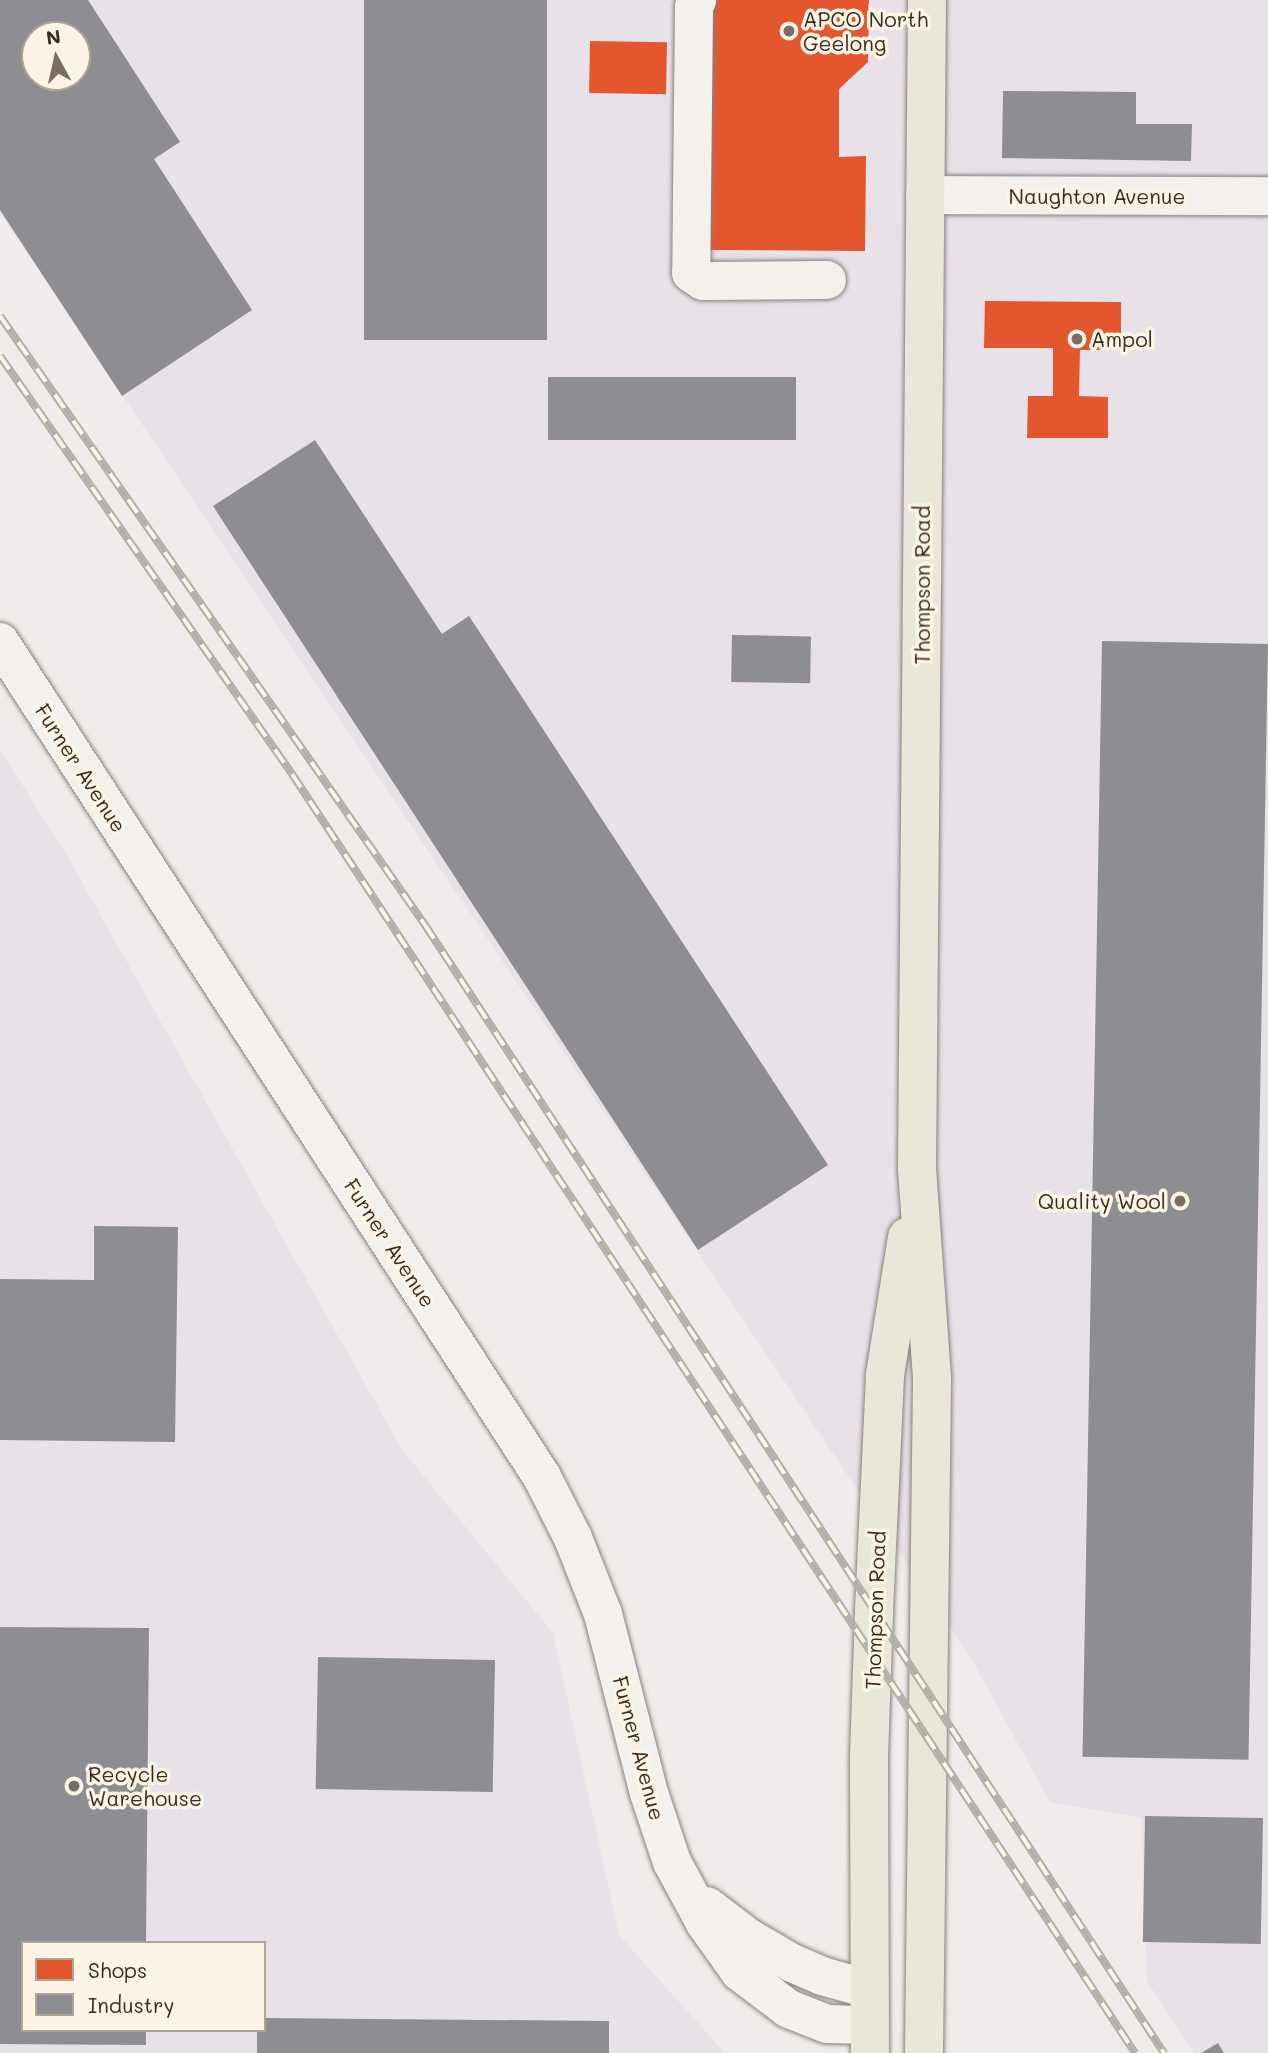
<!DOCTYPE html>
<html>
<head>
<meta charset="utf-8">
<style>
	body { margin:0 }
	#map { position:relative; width:1268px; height:2053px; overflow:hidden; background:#f1eceb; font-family:Mali,sans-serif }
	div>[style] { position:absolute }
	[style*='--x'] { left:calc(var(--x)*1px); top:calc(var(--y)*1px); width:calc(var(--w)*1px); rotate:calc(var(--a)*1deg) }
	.built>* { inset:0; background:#e9e1e8 }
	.shops>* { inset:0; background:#e4572e; transform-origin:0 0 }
	.industry>* { inset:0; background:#8d8d92; transform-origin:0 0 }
	.roads { filter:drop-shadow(0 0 2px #88827f) drop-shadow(0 0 2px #88827f) }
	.minor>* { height:38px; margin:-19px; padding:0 19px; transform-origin:19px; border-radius:19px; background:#f4f1ec }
	.major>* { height:38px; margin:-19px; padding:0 19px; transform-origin:19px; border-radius:19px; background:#ebe6da }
	.rail>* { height:8px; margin-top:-4px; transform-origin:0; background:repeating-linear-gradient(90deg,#fcf5e5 0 16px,#b2aea9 0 32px); box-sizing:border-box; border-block:2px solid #b2aea9 }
	.dots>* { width:19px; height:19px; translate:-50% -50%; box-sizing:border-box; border:4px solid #fcf5e5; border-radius:50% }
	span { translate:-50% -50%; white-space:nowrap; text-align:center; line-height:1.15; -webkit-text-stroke:7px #fcf5e5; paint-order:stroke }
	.poi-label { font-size:21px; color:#3b2a1e }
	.left { translate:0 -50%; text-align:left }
	.right { translate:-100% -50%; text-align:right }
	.street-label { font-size:21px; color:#3b2a1e }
	.legend { position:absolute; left:21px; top:1941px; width:245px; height:91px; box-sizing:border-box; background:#fcf5e5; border:2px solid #afa495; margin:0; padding:9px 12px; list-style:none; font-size:21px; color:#3b2a1e }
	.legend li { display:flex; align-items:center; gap:14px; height:35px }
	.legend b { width:35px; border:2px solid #afa495 }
	.north { position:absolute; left:21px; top:21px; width:70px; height:70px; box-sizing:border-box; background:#fcf5e5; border:2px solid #afa495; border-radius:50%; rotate:352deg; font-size:19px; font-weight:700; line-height:28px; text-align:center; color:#3b2a1e }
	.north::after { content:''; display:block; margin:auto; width:24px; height:32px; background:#7b6e66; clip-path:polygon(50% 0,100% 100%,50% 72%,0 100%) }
</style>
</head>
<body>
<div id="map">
	<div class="built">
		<i style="clip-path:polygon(evenodd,0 0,1268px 0,1268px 2053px,1194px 2053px,1147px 1981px,1141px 1818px,1050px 1802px,973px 1662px,0 213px,0 0,35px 35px,77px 35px,77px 77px,35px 77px,35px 35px)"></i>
		<i style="clip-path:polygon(evenodd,0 750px,65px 852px,403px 1451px,553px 1633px,619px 1935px,725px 2053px,0 2053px,0 750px,23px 1943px,264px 1943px,264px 2030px,23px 2030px,23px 1943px)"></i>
	</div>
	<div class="shops">
		<i style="clip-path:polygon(712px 0,869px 0,868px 62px,839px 89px,839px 157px,866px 156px,865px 251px,707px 250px)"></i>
		<i style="left:590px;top:41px;width:77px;height:52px;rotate:1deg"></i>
		<i style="clip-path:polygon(985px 301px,1121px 302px,1121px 350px,1080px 350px,1079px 396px,1108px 397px,1108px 438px,1027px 438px,1028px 396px,1053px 396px,1053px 348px,984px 348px)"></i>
	</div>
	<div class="industry">
		<i style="clip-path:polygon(evenodd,0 0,88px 0,180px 142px,154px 159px,252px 310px,122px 396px,0 210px,0 0,35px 35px,77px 35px,77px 77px,35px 77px,35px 35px)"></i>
		<i style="left:364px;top:0;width:183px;height:340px"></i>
		<i style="clip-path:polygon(1003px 91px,1136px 92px,1136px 124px,1192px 124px,1191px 161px,1002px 158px)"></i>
		<i style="left:548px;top:377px;width:248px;height:63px"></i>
		<i style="clip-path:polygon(315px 440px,442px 634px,469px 616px,828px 1165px,698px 1250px,213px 506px)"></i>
		<i style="left:732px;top:635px;width:79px;height:47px;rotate:1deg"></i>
		<i style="left:1102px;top:641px;width:166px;height:1116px;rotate:1deg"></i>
		<i style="clip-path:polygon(94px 1226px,178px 1227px,175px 1442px,0 1440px,0 1279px,94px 1280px)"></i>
		<i style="clip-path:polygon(0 1627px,149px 1628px,146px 1943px,23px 1943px,23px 2030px,146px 2030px,146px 2045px,0 2044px)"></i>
		<i style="left:318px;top:1657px;width:177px;height:132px;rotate:1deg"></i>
		<i style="left:1145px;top:1816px;width:118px;height:126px;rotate:1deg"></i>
		<i style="clip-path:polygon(264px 2018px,609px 2021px,609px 2053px,257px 2053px,257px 2030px,264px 2030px)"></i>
		<i style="clip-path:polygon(1218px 2043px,1224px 2053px,1201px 2053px)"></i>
	</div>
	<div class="roads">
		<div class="minor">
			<i style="--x:697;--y:0;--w:8;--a:113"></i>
			<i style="--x:694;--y:7;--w:266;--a:90.6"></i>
			<i style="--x:691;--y:273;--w:14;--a:34"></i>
			<i style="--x:703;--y:281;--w:124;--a:-0.5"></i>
			<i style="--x:925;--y:195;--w:343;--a:0.2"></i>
			<i style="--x:0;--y:642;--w:995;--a:57.01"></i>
			<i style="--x:542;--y:1477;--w:68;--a:63.1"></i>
			<i style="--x:573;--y:1538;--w:82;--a:68.5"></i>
			<i style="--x:603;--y:1614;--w:185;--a:75.6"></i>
			<i style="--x:649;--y:1793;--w:73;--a:71.6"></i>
			<i style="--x:672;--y:1862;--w:69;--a:61.6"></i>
			<i style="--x:705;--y:1923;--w:60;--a:54.5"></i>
			<i style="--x:740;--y:1972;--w:61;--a:37.1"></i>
			<i style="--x:789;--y:2009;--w:41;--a:21.5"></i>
			<i style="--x:827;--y:2024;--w:42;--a:1.4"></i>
			<i style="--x:707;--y:1906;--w:53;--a:37.3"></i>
			<i style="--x:749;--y:1938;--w:50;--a:30.2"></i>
			<i style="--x:792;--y:1963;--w:33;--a:23"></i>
			<i style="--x:822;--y:1976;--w:49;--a:15.5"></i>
		</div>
		<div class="major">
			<i style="--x:870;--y:2053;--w:297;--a:-90.2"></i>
			<i style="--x:869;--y:1756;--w:146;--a:-88"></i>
			<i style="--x:874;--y:1610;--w:235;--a:-87.3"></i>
			<i style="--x:885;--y:1375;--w:140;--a:-80.9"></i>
			<i style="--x:924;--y:2053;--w:675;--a:-89.32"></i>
			<i style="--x:932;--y:1378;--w:210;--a:-94.1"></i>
			<i style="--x:917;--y:1169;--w:1169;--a:-89.51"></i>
		</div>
	</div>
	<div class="rail">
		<i style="--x:0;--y:316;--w:743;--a:55.09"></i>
		<i style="--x:425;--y:925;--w:1349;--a:56.77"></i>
		<i style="--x:0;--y:356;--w:510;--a:55.06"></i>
		<i style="--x:292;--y:774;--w:1532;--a:56.61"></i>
	</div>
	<div class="dots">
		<i style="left:789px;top:31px;background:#7b6e66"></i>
		<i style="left:1077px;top:339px;background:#7b6e66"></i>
		<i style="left:1180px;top:1201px;background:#7b6e66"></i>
		<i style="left:74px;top:1786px;background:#7b6e66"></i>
	</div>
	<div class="poi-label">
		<span class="left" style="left:803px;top:31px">APCO North<br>Geelong</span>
		<span class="left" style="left:1091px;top:339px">Ampol</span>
		<span class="right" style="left:1166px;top:1201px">Quality Wool</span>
		<span class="left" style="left:88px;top:1786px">Recycle<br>Warehouse</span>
	</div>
	<div class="street-label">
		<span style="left:1097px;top:196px">Naughton Avenue</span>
		<span style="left:922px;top:585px;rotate:-90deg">Thompson Road</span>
		<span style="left:81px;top:768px;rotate:57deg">Furner Avenue</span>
		<span style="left:390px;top:1243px;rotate:57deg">Furner Avenue</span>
		<span style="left:875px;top:1610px;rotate:-88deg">Thompson Road</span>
		<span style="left:639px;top:1748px;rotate:75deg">Furner Avenue</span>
	</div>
	<ul class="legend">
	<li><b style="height:19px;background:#e4572e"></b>Shops</li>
	<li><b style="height:19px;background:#8d8d92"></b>Industry</li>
	</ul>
	<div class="north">N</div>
</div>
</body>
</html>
